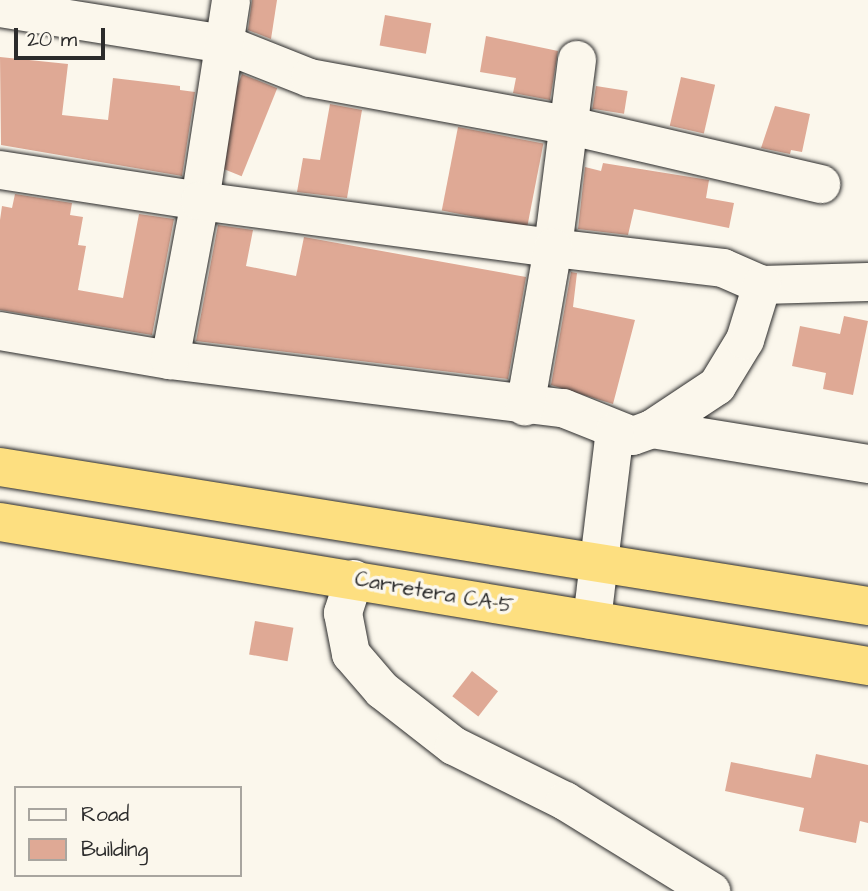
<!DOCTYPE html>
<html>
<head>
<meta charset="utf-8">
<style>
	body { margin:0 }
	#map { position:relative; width:868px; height:891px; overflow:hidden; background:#fbf7ec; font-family:"Architects Daughter",sans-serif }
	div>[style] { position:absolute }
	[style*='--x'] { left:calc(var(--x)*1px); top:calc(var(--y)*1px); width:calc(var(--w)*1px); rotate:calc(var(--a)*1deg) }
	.building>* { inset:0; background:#dfa995; transform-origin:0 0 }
	.roads { filter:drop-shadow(0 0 2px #2b2b2b) drop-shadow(0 0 2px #2b2b2b) }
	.minor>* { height:38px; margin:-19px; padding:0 19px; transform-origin:19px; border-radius:19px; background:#fbf7ec }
	.highway>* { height:38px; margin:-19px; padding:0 19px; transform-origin:19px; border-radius:19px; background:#fddf80 }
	span { translate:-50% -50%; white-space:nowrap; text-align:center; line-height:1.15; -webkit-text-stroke:7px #fbf7ec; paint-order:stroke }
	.street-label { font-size:21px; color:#2b2b2b }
	.legend { position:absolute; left:14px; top:786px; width:228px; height:91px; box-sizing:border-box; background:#fbf7ec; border:2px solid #a8a59f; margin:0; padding:9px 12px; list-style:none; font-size:21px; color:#2b2b2b }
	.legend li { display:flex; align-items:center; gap:14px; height:35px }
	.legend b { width:35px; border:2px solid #a8a59f }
	.scale { position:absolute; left:14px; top:28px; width:91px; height:32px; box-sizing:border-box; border:4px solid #2b2b2b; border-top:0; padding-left:9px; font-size:21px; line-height:24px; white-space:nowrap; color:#2b2b2b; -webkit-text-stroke:5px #fbf7ec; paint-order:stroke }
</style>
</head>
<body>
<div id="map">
	<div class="building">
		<i style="clip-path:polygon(252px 0,277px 0,271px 39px,248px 30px)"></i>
		<i style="left:385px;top:15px;width:47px;height:31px;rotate:10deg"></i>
		<i style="clip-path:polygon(486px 36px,558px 51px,550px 100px,513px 93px,516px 78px,480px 72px)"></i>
		<i style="clip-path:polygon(0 57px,68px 64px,62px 115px,108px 120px,113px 78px,180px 86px,180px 90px,195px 92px,182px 176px,1px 145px)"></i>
		<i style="left:242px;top:74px;width:38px;height:95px;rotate:22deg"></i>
		<i style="left:681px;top:77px;width:35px;height:50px;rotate:13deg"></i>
		<i style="left:596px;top:86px;width:32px;height:23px;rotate:9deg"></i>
		<i style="clip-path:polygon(330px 104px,362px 110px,347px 198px,297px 192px,303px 158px,320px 160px)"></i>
		<i style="clip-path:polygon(775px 106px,810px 114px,802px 152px,791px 150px,790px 154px,761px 148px)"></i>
		<i style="left:458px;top:127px;width:87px;height:85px;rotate:11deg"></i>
		<i style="clip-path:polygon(603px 163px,709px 180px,706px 198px,734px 203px,729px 228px,634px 209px,628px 235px,578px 229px,585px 167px,601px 171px)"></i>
		<i style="clip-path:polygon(15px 194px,72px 203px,70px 215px,83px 217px,78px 245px,86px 246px,78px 290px,123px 298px,139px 214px,174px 219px,152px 335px,0 310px,0 220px,2px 206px,12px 208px)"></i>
		<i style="clip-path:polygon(218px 225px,253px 230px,246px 266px,296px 276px,304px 237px,526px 277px,508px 379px,196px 341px)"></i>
		<i style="clip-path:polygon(571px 272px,577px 273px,573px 307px,635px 320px,613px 404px,551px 385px)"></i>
		<i style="clip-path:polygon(844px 316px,868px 321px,853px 395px,823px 389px,826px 373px,792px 366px,800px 326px,840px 334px)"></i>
		<i style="left:255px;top:621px;width:39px;height:34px;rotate:10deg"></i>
		<i style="left:472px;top:671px;width:33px;height:32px;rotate:38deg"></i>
		<i style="clip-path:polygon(816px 754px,868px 765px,868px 823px,860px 821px,856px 843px,799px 831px,804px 808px,725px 791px,731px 762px,811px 778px)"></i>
	</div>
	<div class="roads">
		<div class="minor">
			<i style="--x:0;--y:8;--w:227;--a:9.1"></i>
			<i style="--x:224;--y:44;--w:92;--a:21.6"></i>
			<i style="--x:310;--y:78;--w:265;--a:10.4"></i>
			<i style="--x:571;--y:126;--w:257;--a:13.1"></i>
			<i style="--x:577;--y:60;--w:190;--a:97.3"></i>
			<i style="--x:553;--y:248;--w:171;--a:6.7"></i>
			<i style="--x:723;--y:268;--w:43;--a:23.6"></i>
			<i style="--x:762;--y:285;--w:106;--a:-1.6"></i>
			<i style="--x:0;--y:170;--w:202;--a:8.8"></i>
			<i style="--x:200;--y:201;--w:203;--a:-81.2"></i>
			<i style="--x:0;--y:331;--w:172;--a:9.7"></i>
			<i style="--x:170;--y:360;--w:396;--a:7"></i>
			<i style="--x:563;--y:408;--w:75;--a:21.8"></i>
			<i style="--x:633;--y:436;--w:20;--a:-20"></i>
			<i style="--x:652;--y:429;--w:219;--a:9.2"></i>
			<i style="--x:170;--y:360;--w:162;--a:-79.3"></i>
			<i style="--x:200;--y:201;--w:356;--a:7.6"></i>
			<i style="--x:553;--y:248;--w:161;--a:100"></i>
			<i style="--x:652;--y:429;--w:78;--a:-33.5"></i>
			<i style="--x:717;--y:386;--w:54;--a:-58.7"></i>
			<i style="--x:745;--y:340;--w:58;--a:-72.8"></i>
			<i style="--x:354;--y:579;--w:36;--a:108"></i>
			<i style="--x:343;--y:613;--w:42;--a:79"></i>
			<i style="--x:351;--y:654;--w:48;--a:49.3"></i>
			<i style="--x:382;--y:690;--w:91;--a:37.9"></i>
			<i style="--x:454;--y:746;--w:124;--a:26.4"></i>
			<i style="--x:565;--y:801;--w:172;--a:31.7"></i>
			<i style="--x:592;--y:620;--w:190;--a:-83.1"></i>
		</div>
		<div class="highway">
			<i style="--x:0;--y:467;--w:879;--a:9.1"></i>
			<i style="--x:0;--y:522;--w:880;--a:9.42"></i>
		</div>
	</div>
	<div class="street-label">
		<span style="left:434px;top:593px;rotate:10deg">Carretera CA-5</span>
	</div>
	<ul class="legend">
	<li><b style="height:9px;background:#fbf7ec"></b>Road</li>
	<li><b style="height:19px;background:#dfa995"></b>Building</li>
	</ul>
	<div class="scale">20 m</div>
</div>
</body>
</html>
